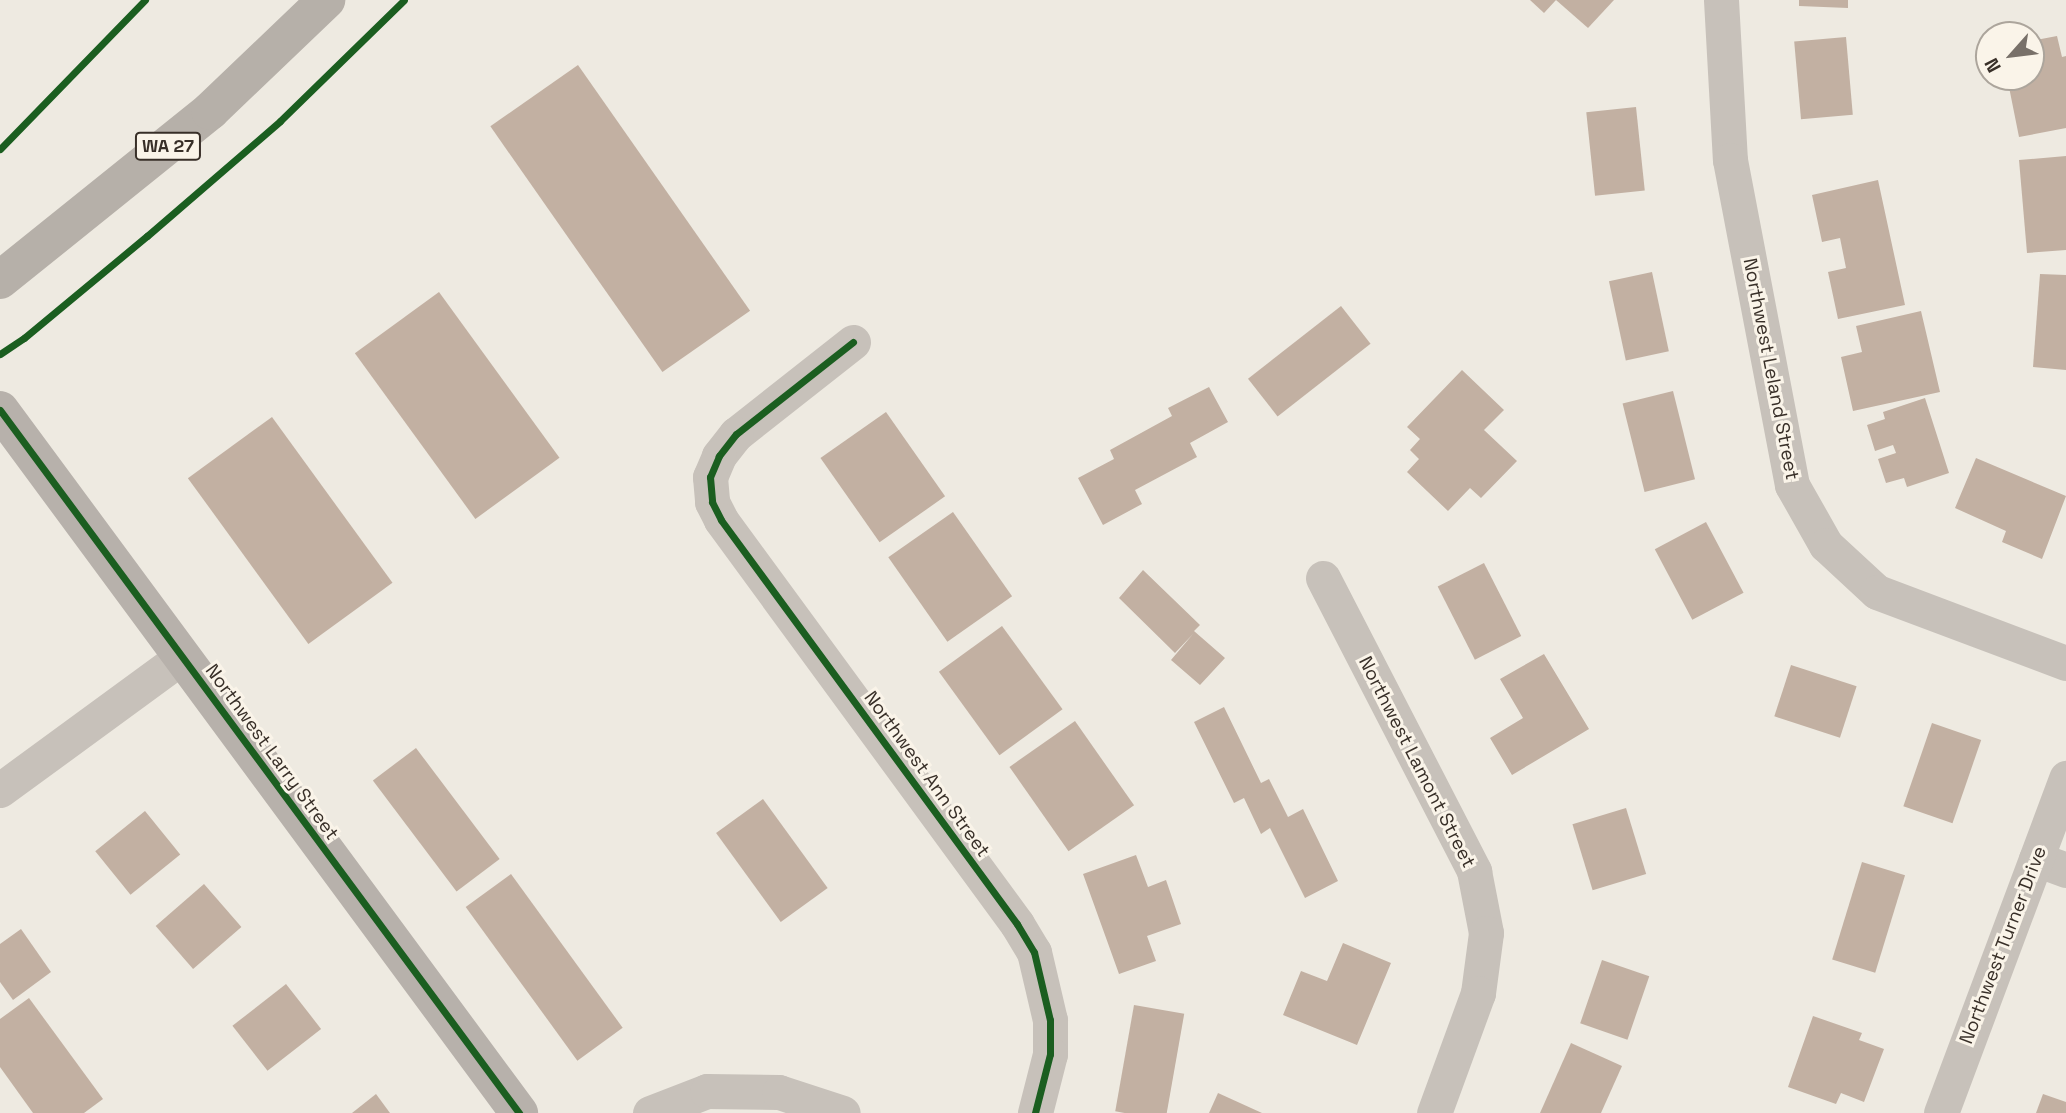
<!DOCTYPE html>
<html>
<head>
<meta charset="utf-8">
<style>
	body { margin:0 }
	#map { position:relative; width:2066px; height:1113px; overflow:hidden; background:#eeeae1; font-family:"Space Grotesk",sans-serif }
	div>[style] { position:absolute }
	[style*='--x'] { left:calc(var(--x)*1px); top:calc(var(--y)*1px); width:calc(var(--w)*1px); rotate:calc(var(--a)*1deg) }
	.building>* { inset:0; background:#c2b0a2; transform-origin:0 0 }
	.street>* { height:35px; margin:-17.5px; padding:0 17.5px; transform-origin:17.5px; border-radius:17.5px; background:#c7c1ba }
	.secondary>* { height:38px; margin:-19px; padding:0 19px; transform-origin:19px; border-radius:19px; background:#b7b1ab }
	.primary>* { height:38px; margin:-19px; padding:0 19px; transform-origin:19px; border-radius:19px; background:#b6b0a9 }
	.cycleway>* { height:7px; margin:-3.5px; padding:0 3.5px; transform-origin:3.5px; border-radius:3.5px; background:#1b5e20 }
	span { translate:-50% -50%; white-space:nowrap; text-align:center; line-height:1.15; -webkit-text-stroke:6px #faf4e9; paint-order:stroke }
	.shield-label span { padding:2px 5px; background:#faf4e9; border:2px solid; border-radius:5px; -webkit-text-stroke-width:0 }
	.shield-label { font-size:18px; color:#382f28; font-weight:700 }
	.street-label { font-size:19px; color:#382f28 }
	.north { position:absolute; left:1975px; top:21px; width:70px; height:70px; box-sizing:border-box; background:#faf4e9; border:2px solid #aca59c; border-radius:50%; rotate:242deg; font-size:19px; font-weight:700; line-height:28px; text-align:center; color:#382f28 }
	.north::after { content:''; display:block; margin:auto; width:24px; height:32px; background:#787069; clip-path:polygon(50% 0,100% 100%,50% 72%,0 100%) }
</style>
</head>
<body>
<div id="map">
	<div class="building">
		<i style="clip-path:polygon(1530px 0,1556px 0,1544px 13px)"></i>
		<i style="clip-path:polygon(1556px 0,1614px 0,1588px 28px)"></i>
		<i style="clip-path:polygon(1799px 0,1848px 0,1848px 8px,1799px 6px)"></i>
		<i style="clip-path:polygon(2057px 36px,2062px 57px,2066px 56px,2066px 128px,2019px 137px,2007px 77px,2031px 77px,2031px 41px)"></i>
		<i style="left:1846px;top:37px;width:78px;height:52px;rotate:85deg"></i>
		<i style="left:578px;top:65px;width:300px;height:107px;rotate:55deg"></i>
		<i style="left:1636px;top:107px;width:84px;height:50px;rotate:84deg"></i>
		<i style="clip-path:polygon(2066px 156px,2066px 250px,2027px 253px,2019px 160px)"></i>
		<i style="clip-path:polygon(1878px 180px,1905px 305px,1838px 319px,1828px 272px,1846px 268px,1840px 238px,1822px 242px,1812px 195px)"></i>
		<i style="left:1652px;top:272px;width:81px;height:44px;rotate:78deg"></i>
		<i style="clip-path:polygon(2040px 274px,2066px 275px,2066px 370px,2033px 367px)"></i>
		<i style="left:439px;top:292px;width:205px;height:104px;rotate:54deg"></i>
		<i style="left:1341px;top:306px;width:48px;height:118px;rotate:52deg"></i>
		<i style="clip-path:polygon(1921px 311px,1940px 392px,1853px 411px,1841px 357px,1862px 352px,1856px 326px)"></i>
		<i style="clip-path:polygon(1462px 370px,1504px 410px,1484px 430px,1517px 461px,1481px 498px,1470px 488px,1448px 511px,1407px 472px,1419px 459px,1410px 450px,1420px 439px,1407px 427px)"></i>
		<i style="clip-path:polygon(1209px 387px,1228px 422px,1190px 443px,1197px 457px,1135px 490px,1142px 504px,1103px 525px,1078px 478px,1114px 459px,1110px 450px,1172px 416px,1168px 408px)"></i>
		<i style="left:1673px;top:391px;width:91px;height:52px;rotate:76deg"></i>
		<i style="clip-path:polygon(1925px 398px,1949px 473px,1907px 487px,1904px 478px,1886px 483px,1878px 459px,1896px 453px,1893px 445px,1875px 451px,1867px 425px,1885px 419px,1883px 412px)"></i>
		<i style="left:886px;top:412px;width:103px;height:80px;rotate:55deg"></i>
		<i style="left:272px;top:417px;width:205px;height:104px;rotate:54deg"></i>
		<i style="clip-path:polygon(1976px 458px,2066px 496px,2042px 559px,2002px 542px,2006px 531px,1955px 508px)"></i>
		<i style="left:953px;top:512px;width:103px;height:79px;rotate:55deg"></i>
		<i style="left:1706px;top:522px;width:80px;height:58px;rotate:62deg"></i>
		<i style="left:1484px;top:563px;width:82px;height:52px;rotate:63deg"></i>
		<i style="clip-path:polygon(1143px 570px,1200px 625px,1194px 631px,1225px 658px,1200px 685px,1171px 660px,1193px 634px,1175px 653px,1119px 598px)"></i>
		<i style="left:1002px;top:626px;width:103px;height:78px;rotate:54deg"></i>
		<i style="clip-path:polygon(1544px 654px,1589px 729px,1512px 775px,1490px 738px,1523px 718px,1500px 679px)"></i>
		<i style="left:1791px;top:665px;width:69px;height:54px;rotate:18deg"></i>
		<i style="clip-path:polygon(1224px 707px,1261px 783px,1269px 779px,1288px 817px,1303px 809px,1338px 881px,1305px 898px,1270px 828px,1261px 834px,1244px 798px,1234px 803px,1194px 722px)"></i>
		<i style="left:1075px;top:721px;width:103px;height:80px;rotate:55deg"></i>
		<i style="left:1932px;top:723px;width:52px;height:88px;rotate:19deg"></i>
		<i style="left:416px;top:748px;width:139px;height:54px;rotate:53deg"></i>
		<i style="left:763px;top:799px;width:110px;height:58px;rotate:54deg"></i>
		<i style="left:1626px;top:808px;width:69px;height:56px;rotate:73deg"></i>
		<i style="left:145px;top:811px;width:56px;height:64px;rotate:51deg"></i>
		<i style="clip-path:polygon(1136px 855px,1148px 887px,1166px 880px,1181px 924px,1147px 936px,1156px 961px,1119px 974px,1083px 874px)"></i>
		<i style="left:1862px;top:862px;width:45px;height:102px;rotate:17deg"></i>
		<i style="left:511px;top:874px;width:190px;height:56px;rotate:54deg"></i>
		<i style="left:204px;top:884px;width:57px;height:64px;rotate:49deg"></i>
		<i style="clip-path:polygon(21px 929px,51px 972px,13px 1000px,0 982px,0 944px)"></i>
		<i style="clip-path:polygon(1343px 943px,1391px 963px,1357px 1045px,1283px 1015px,1301px 971px,1327px 981px)"></i>
		<i style="left:1602px;top:960px;width:50px;height:67px;rotate:19deg"></i>
		<i style="left:286px;top:984px;width:57px;height:68px;rotate:52deg"></i>
		<i style="clip-path:polygon(29px 998px,103px 1099px,84px 1113px,33px 1113px,0 1067px,0 1019px)"></i>
		<i style="left:1134px;top:1005px;width:51px;height:108px;rotate:10deg"></i>
		<i style="clip-path:polygon(1813px 1016px,1862px 1033px,1859px 1040px,1884px 1049px,1864px 1102px,1841px 1093px,1836px 1104px,1788px 1087px)"></i>
		<i style="clip-path:polygon(1571px 1043px,1622px 1066px,1601px 1113px,1540px 1113px)"></i>
		<i style="clip-path:polygon(1218px 1093px,1262px 1113px,1209px 1113px)"></i>
		<i style="clip-path:polygon(376px 1094px,390px 1113px,352px 1113px)"></i>
		<i style="clip-path:polygon(2043px 1094px,2066px 1102px,2066px 1113px,2036px 1113px)"></i>
	</div>
	<div class="street">
		<i style="--x:1721;--y:0;--w:160;--a:86.8"></i>
		<i style="--x:1730;--y:160;--w:331;--a:79.2"></i>
		<i style="--x:1792;--y:485;--w:69;--a:60.5"></i>
		<i style="--x:1826;--y:545;--w:69;--a:42.7"></i>
		<i style="--x:1877;--y:592;--w:202;--a:20.6"></i>
		<i style="--x:853;--y:342;--w:149;--a:141.8"></i>
		<i style="--x:736;--y:434;--w:28;--a:128"></i>
		<i style="--x:719;--y:456;--w:23;--a:113"></i>
		<i style="--x:710;--y:477;--w:25;--a:85"></i>
		<i style="--x:712;--y:502;--w:20;--a:63"></i>
		<i style="--x:721;--y:520;--w:501;--a:53.77"></i>
		<i style="--x:1017;--y:924;--w:33;--a:59"></i>
		<i style="--x:1034;--y:952;--w:70;--a:76.8"></i>
		<i style="--x:1050;--y:1020;--w:34;--a:90"></i>
		<i style="--x:1050;--y:1054;--w:61;--a:104.3"></i>
		<i style="--x:1323;--y:578;--w:330;--a:62.7"></i>
		<i style="--x:1474;--y:871;--w:63;--a:79"></i>
		<i style="--x:1486;--y:933;--w:61;--a:97.6"></i>
		<i style="--x:1478;--y:993;--w:128;--a:110.1"></i>
		<i style="--x:0;--y:790;--w:225;--a:-36.2"></i>
		<i style="--x:2036;--y:859;--w:32;--a:20"></i>
		<i style="--x:650;--y:1113;--w:61;--a:-21.1"></i>
		<i style="--x:707;--y:1091;--w:72;--a:0.8"></i>
		<i style="--x:779;--y:1092;--w:67;--a:18.2"></i>
		<i style="--x:1941;--y:1113;--w:358;--a:-69.5"></i>
	</div>
	<div class="secondary">
		<i style="--x:0;--y:410;--w:874;--a:53.56"></i>
	</div>
	<div class="primary">
		<i style="--x:0;--y:280;--w:270;--a:-38.8"></i>
		<i style="--x:210;--y:111;--w:161;--a:-43.7"></i>
	</div>
	<div class="cycleway">
		<i style="--x:0;--y:149;--w:208;--a:-45.8"></i>
		<i style="--x:853;--y:342;--w:149;--a:141.8"></i>
		<i style="--x:736;--y:434;--w:28;--a:128"></i>
		<i style="--x:719;--y:456;--w:23;--a:113"></i>
		<i style="--x:710;--y:477;--w:25;--a:85"></i>
		<i style="--x:712;--y:502;--w:20;--a:63"></i>
		<i style="--x:721;--y:520;--w:501;--a:53.77"></i>
		<i style="--x:1017;--y:924;--w:33;--a:59"></i>
		<i style="--x:1034;--y:952;--w:70;--a:76.8"></i>
		<i style="--x:1050;--y:1020;--w:34;--a:90"></i>
		<i style="--x:1050;--y:1054;--w:61;--a:104.3"></i>
		<i style="--x:0;--y:354;--w:29;--a:-34"></i>
		<i style="--x:24;--y:338;--w:160;--a:-39.7"></i>
		<i style="--x:147;--y:236;--w:176;--a:-40.8"></i>
		<i style="--x:280;--y:121;--w:173;--a:-44.3"></i>
		<i style="--x:0;--y:410;--w:874;--a:53.56"></i>
	</div>
	<div class="shield-label">
		<span style="left:168px;top:146px">WA 27</span>
	</div>
	<div class="street-label">
		<span style="left:1771px;top:369px;rotate:79deg">Northwest Leland Street</span>
		<span style="left:272px;top:752px;rotate:54deg">Northwest Larry Street</span>
		<span style="left:1417px;top:762px;rotate:63deg">Northwest Lamont Street</span>
		<span style="left:927px;top:774px;rotate:54deg">Northwest Ann Street</span>
		<span style="left:2003px;top:945px;rotate:-69deg">Northwest Turner Drive</span>
	</div>
	<div class="north">N</div>
</div>
</body>
</html>
